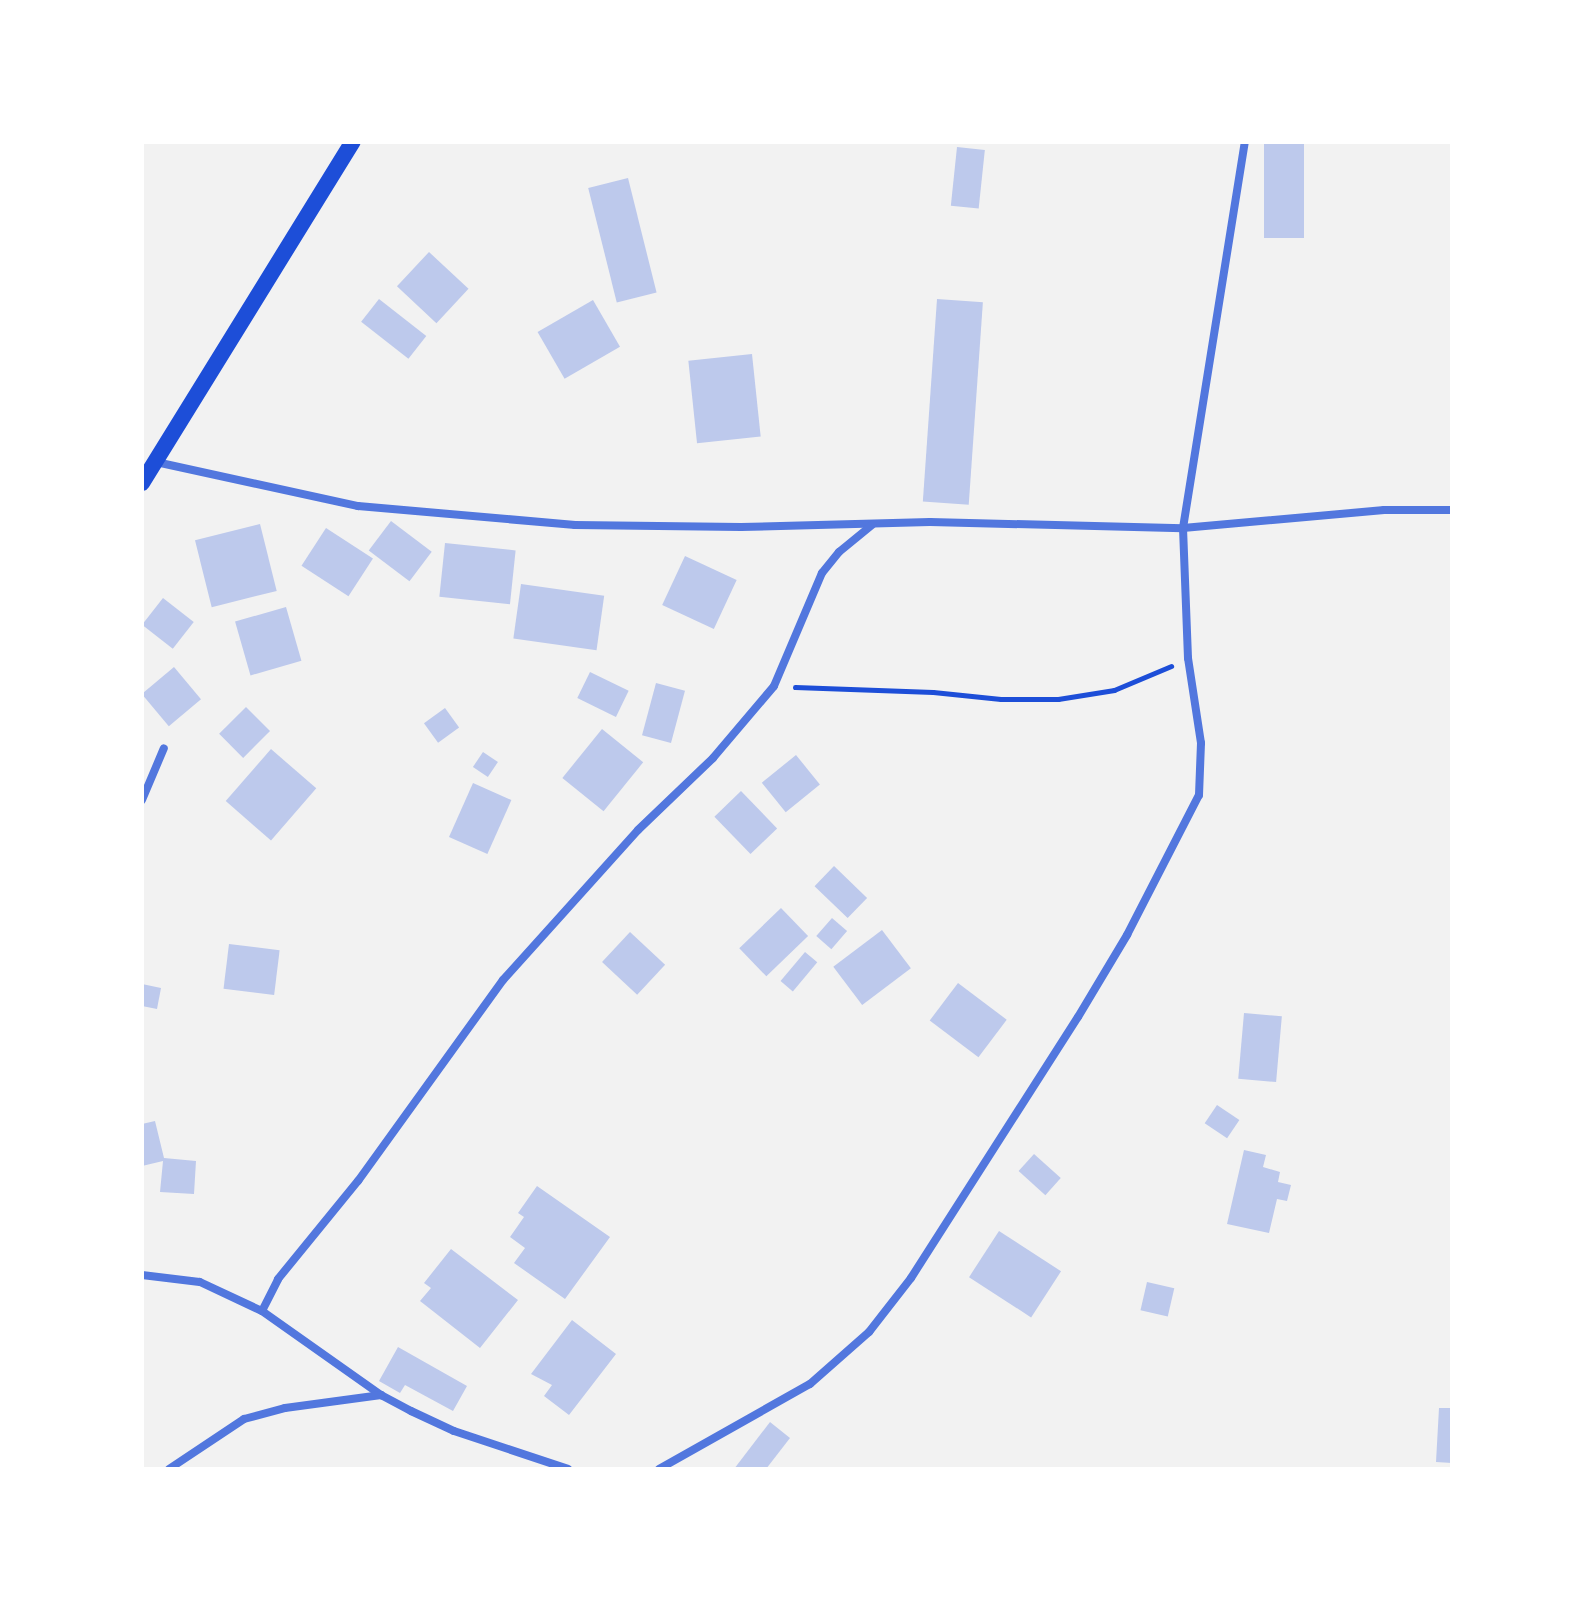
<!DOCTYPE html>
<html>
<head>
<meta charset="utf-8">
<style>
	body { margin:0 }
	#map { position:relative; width:1594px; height:1611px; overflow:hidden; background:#f2f2f2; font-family:"Work Sans",sans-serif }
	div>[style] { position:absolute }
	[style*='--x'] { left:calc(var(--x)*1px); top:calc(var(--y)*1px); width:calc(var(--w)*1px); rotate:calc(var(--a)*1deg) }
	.building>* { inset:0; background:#bdc9ec; transform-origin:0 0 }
	.path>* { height:5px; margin:-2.5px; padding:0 2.5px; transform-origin:2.5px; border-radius:2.5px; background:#1d4ed8 }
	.minor>* { height:8px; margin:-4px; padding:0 4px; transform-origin:4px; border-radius:4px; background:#5277de }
	.secondary>* { height:16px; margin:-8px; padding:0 8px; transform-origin:8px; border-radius:8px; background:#1d4ed8 }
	span { translate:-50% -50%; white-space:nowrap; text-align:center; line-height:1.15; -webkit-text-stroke:6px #fff; paint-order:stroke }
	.frame { position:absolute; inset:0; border:144px solid #fff; pointer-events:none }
</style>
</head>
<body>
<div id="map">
	<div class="building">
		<i style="left:1264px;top:142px;width:40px;height:96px"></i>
		<i style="left:957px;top:147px;width:28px;height:59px;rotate:6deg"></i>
		<i style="left:628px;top:178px;width:118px;height:41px;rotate:76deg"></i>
		<i style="left:429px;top:252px;width:54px;height:47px;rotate:43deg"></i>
		<i style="left:379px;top:299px;width:60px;height:29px;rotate:38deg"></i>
		<i style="left:937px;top:299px;width:46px;height:203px;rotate:4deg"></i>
		<i style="left:593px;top:300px;width:54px;height:64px;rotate:60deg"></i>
		<i style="left:752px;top:354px;width:83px;height:64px;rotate:84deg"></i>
		<i style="left:391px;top:521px;width:51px;height:37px;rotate:37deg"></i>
		<i style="left:260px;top:524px;width:69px;height:67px;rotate:76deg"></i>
		<i style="left:326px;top:528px;width:56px;height:45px;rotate:33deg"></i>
		<i style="left:445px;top:543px;width:71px;height:54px;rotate:6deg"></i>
		<i style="left:685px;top:556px;width:57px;height:54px;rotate:25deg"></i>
		<i style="left:521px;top:584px;width:84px;height:55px;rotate:8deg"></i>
		<i style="left:163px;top:598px;width:39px;height:34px;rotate:38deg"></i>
		<i style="left:286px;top:607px;width:56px;height:53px;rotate:74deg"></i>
		<i style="left:174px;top:667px;width:42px;height:42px;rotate:50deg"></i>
		<i style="left:590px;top:672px;width:43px;height:29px;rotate:26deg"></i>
		<i style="left:656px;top:683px;width:30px;height:54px;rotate:15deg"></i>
		<i style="left:246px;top:707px;width:34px;height:38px;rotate:45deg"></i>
		<i style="left:445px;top:708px;width:24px;height:26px;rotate:54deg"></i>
		<i style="left:602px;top:729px;width:53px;height:63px;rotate:39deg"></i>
		<i style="left:271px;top:749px;width:60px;height:69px;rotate:41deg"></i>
		<i style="left:483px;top:752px;width:18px;height:18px;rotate:34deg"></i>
		<i style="left:796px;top:755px;width:38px;height:44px;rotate:51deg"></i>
		<i style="left:473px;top:783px;width:42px;height:59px;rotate:24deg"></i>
		<i style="left:741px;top:791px;width:52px;height:37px;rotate:46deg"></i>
		<i style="left:834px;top:866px;width:46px;height:28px;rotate:44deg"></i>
		<i style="left:781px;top:908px;width:39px;height:58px;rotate:46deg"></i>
		<i style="left:832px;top:918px;width:20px;height:24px;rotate:41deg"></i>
		<i style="left:882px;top:930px;width:48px;height:61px;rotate:53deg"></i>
		<i style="left:630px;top:932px;width:48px;height:41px;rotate:43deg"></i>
		<i style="left:229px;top:944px;width:51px;height:45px;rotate:7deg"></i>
		<i style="left:805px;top:952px;width:16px;height:38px;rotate:40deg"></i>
		<i style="left:958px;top:983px;width:61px;height:47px;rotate:37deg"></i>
		<i style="clip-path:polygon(142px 984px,161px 988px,157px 1009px,142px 1006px)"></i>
		<i style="left:1244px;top:1013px;width:38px;height:66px;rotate:5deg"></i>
		<i style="left:1217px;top:1105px;width:27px;height:22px;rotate:34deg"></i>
		<i style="clip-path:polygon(155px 1121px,164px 1158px,196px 1161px,194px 1194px,160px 1192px,163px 1161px,142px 1166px,142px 1124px)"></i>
		<i style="clip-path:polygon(1244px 1150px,1266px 1155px,1263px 1167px,1280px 1172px,1278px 1182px,1291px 1185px,1287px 1201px,1277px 1199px,1269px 1233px,1227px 1224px)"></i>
		<i style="left:1034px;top:1154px;width:36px;height:23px;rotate:42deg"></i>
		<i style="clip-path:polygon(537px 1186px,610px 1237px,565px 1299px,514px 1263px,525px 1248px,510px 1237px,524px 1217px,518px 1213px)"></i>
		<i style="left:999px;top:1231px;width:74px;height:55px;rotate:33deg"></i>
		<i style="clip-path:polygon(451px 1249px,518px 1300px,480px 1348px,420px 1301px,431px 1288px,424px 1283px)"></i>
		<i style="left:1147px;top:1282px;width:28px;height:29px;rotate:13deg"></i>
		<i style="clip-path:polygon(572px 1320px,616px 1354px,569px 1415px,544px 1396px,552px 1385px,531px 1374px)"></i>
		<i style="clip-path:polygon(398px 1347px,467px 1386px,453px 1411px,405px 1385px,400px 1393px,379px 1381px)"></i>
		<i style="clip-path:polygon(1439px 1408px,1452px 1408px,1452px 1463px,1436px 1462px)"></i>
		<i style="clip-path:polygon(770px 1422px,790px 1438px,766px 1469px,734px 1469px)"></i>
	</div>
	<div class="path">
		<i style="--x:795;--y:687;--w:138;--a:2.1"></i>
		<i style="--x:933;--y:692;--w:68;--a:5.9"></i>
		<i style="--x:1001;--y:699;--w:57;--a:0"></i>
		<i style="--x:1058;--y:699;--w:57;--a:-9.1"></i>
		<i style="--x:1114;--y:690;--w:62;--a:-22.8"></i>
	</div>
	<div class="minor">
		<i style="--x:156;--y:462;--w:207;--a:12.3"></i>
		<i style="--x:358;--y:506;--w:218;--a:5"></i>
		<i style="--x:575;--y:525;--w:166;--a:0.7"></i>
		<i style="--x:741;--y:527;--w:189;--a:-1.5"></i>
		<i style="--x:930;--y:522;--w:253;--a:1.4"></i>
		<i style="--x:1183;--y:528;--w:202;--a:-5.1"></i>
		<i style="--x:1384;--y:510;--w:68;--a:0"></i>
		<i style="--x:142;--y:800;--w:56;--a:-67.1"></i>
		<i style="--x:142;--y:1275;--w:58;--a:6.9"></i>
		<i style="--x:200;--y:1282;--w:68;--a:25.1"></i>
		<i style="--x:262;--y:1311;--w:146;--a:35.2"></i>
		<i style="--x:381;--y:1395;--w:34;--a:28"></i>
		<i style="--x:411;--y:1411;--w:47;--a:24.9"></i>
		<i style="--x:454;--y:1431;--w:120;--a:18.4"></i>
		<i style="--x:262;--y:1311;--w:36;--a:-63"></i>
		<i style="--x:278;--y:1279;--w:127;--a:-50.8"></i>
		<i style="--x:358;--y:1181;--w:248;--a:-54.2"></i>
		<i style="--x:503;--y:980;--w:202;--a:-48"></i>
		<i style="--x:638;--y:830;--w:104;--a:-43.8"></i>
		<i style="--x:713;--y:758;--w:94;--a:-49.7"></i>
		<i style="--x:774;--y:686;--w:123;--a:-67"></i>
		<i style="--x:822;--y:573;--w:27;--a:-51"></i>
		<i style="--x:839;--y:552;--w:43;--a:-39.3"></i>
		<i style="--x:169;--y:1469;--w:90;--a:-33.7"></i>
		<i style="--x:244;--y:1419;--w:42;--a:-15"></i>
		<i style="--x:285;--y:1408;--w:97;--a:-7.7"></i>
		<i style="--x:659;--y:1469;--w:173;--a:-29.4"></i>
		<i style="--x:810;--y:1384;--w:79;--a:-41.4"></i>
		<i style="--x:869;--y:1332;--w:68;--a:-52.1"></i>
		<i style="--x:911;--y:1278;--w:310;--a:-57.4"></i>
		<i style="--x:1078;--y:1017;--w:96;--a:-59.1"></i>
		<i style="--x:1127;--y:935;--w:157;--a:-62.8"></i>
		<i style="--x:1199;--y:795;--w:52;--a:-87.8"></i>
		<i style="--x:1201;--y:743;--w:86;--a:-98.7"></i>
		<i style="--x:1188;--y:658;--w:130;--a:-92.2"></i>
		<i style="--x:1183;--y:528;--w:391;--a:-80.9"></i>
	</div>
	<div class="secondary">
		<i style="--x:142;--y:483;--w:401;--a:-58.3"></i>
	</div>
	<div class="frame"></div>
</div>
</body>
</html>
